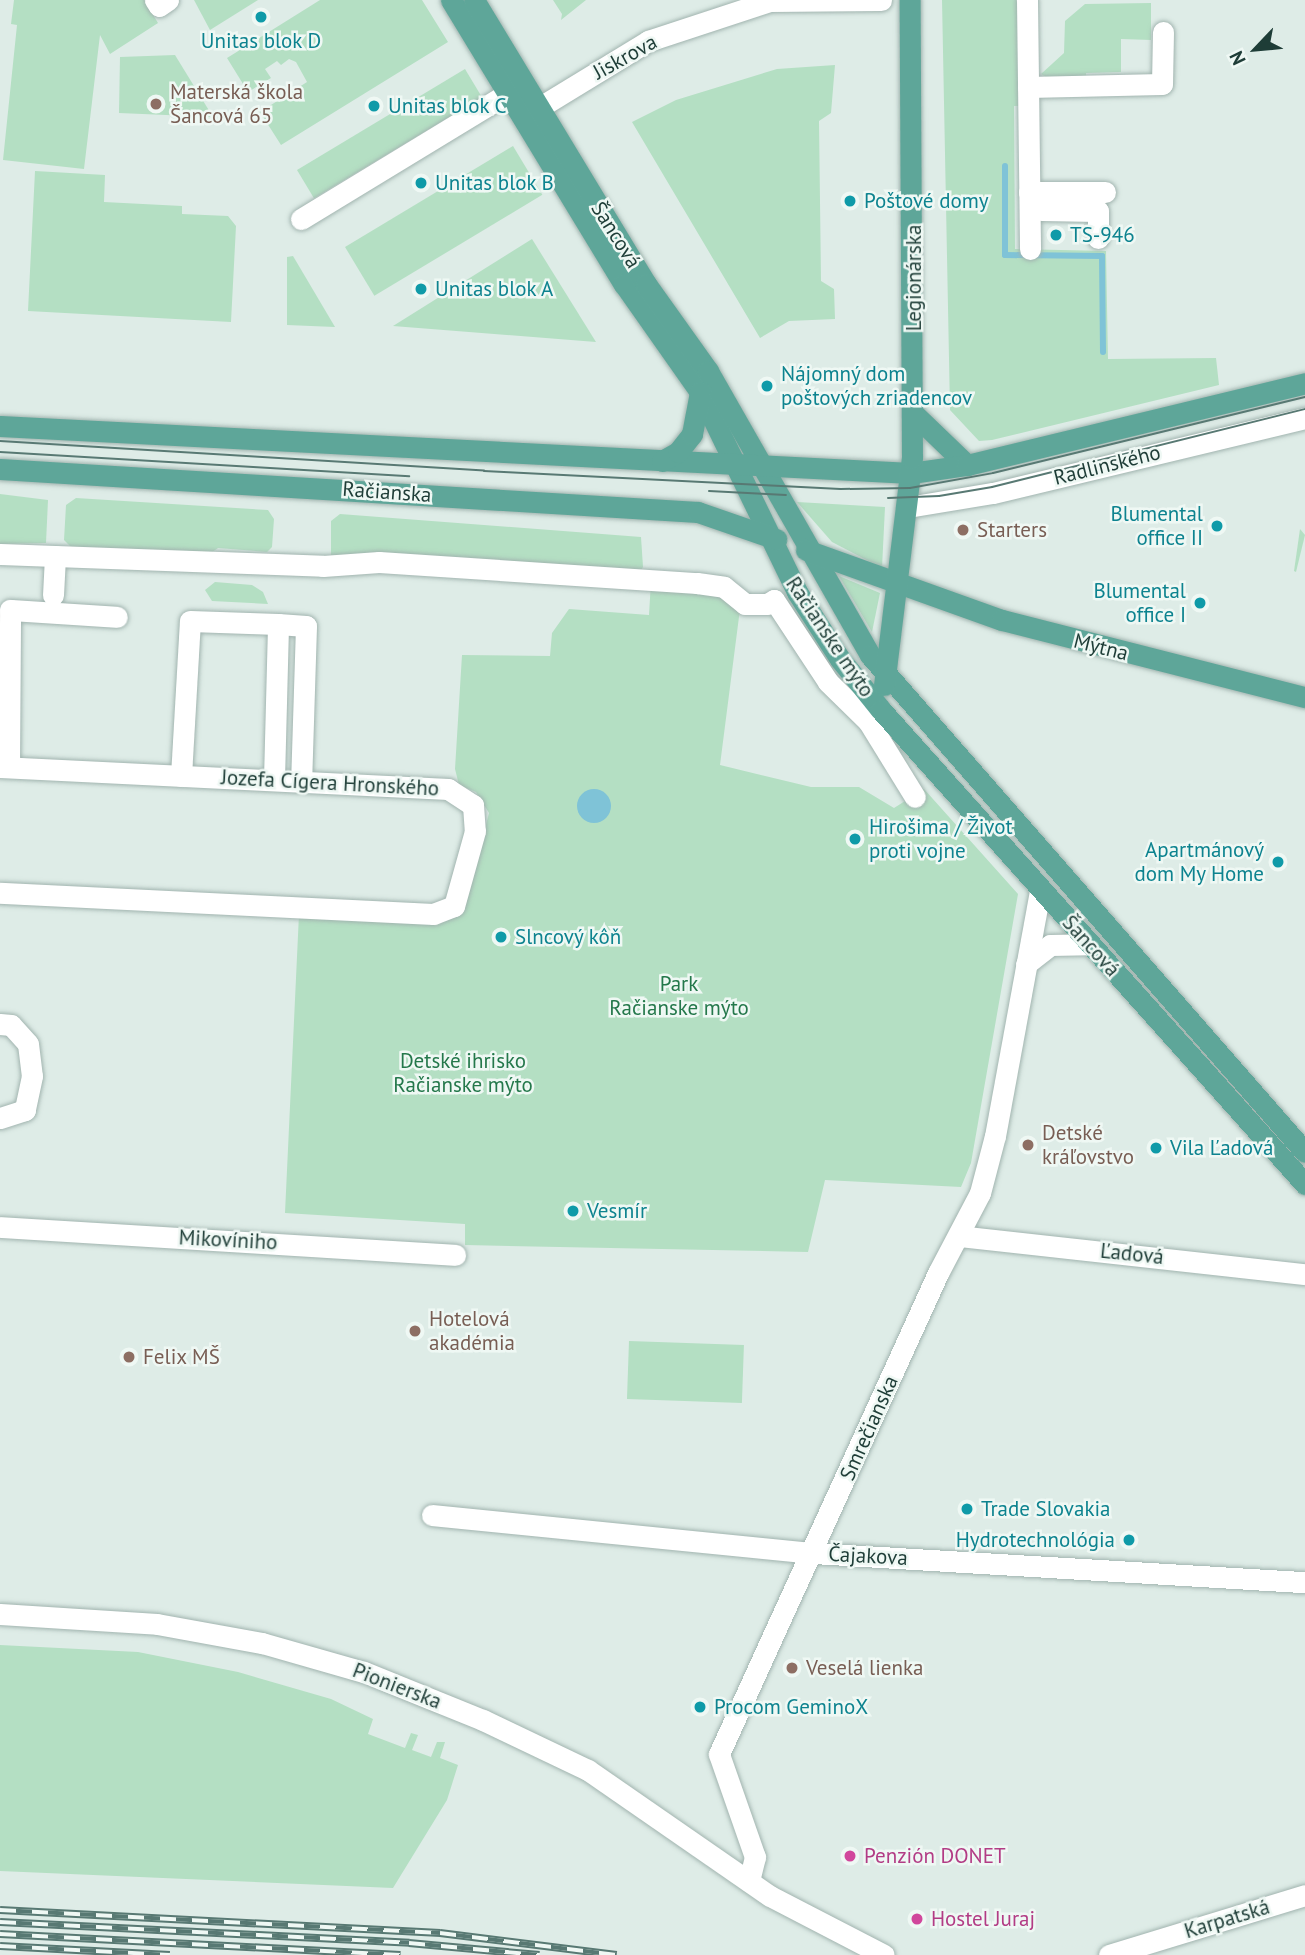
<!DOCTYPE html>
<html>
<head>
<meta charset="utf-8">
<style>
	body { margin:0 }
	#map { position:relative; width:1305px; height:1955px; overflow:hidden; background:#deece7; font-family:"PT Sans",sans-serif }
	div>[style] { position:absolute }
	[style*='--x'] { left:calc(var(--x)*1px); top:calc(var(--y)*1px); width:calc(var(--w)*1px); rotate:calc(var(--a)*1deg) }
	.green>* { inset:0; background:#b4dfc3; transform-origin:0 0 }
	.water>* { inset:0; background:#7fc3d7 }
	.round { border-radius:50% }
	.stream>* { height:6px; margin:-3px; padding:0 3px; transform-origin:3px; border-radius:3px; background:#7fc3d7 }
	.roads { filter:drop-shadow(0 0 2px #a1b4af) drop-shadow(0 0 2px #a1b4af) }
	.minor>* { height:21px; margin:-10.5px; padding:0 10.5px; transform-origin:10.5px; border-radius:10.5px; background:#fff }
	.major>* { height:21px; margin:-10.5px; padding:0 10.5px; transform-origin:10.5px; border-radius:10.5px; background:#5ea699 }
	.tram>* { height:2px; margin:-1px; padding:0 1px; transform-origin:1px; border-radius:1px; background:#587973 }
	.rail>* { height:8px; margin-top:-4px; transform-origin:0; background:repeating-linear-gradient(90deg,#eff8f4 0 16px,#587973 0 32px); box-sizing:border-box; border-block:2px solid #587973 }
	.dots>* { width:19px; height:19px; translate:-50% -50%; box-sizing:border-box; border:4px solid #eff8f4; border-radius:50% }
	span { translate:-50% -50%; white-space:nowrap; text-align:center; line-height:1.15; -webkit-text-stroke:5px #eff8f4; paint-order:stroke }
	.culture-label { font-size:21px; color:#0d838f }
	.left { translate:0 -50%; text-align:left }
	.right { translate:-100% -50%; text-align:right }
	.street-label { font-size:21px; color:#1e3d37 }
	.education-label { font-size:21px; color:#785e54 }
	.park-label { font-size:21px; color:#24784b }
	.hotel-label { font-size:21px; color:#b23c85 }
	.north { position:absolute; left:1221px; top:14px; width:70px; height:70px; -webkit-text-stroke:5px #eff8f4; paint-order:stroke; rotate:244deg; font-size:19px; font-weight:700; line-height:28px; text-align:center; color:#1e3d37 }
	.north::after { content:''; display:block; margin:auto; width:24px; height:32px; background:#1e3d37; clip-path:polygon(50% 0,100% 100%,50% 72%,0 100%) }
</style>
</head>
<body>
<div id="map">
	<div class="green">
		<i style="clip-path:polygon(14px 0,144px 0,158px 23px,110px 54px,100px 35px,84px 169px,3px 160px,17px 25px,11px 24px)"></i>
		<i style="clip-path:polygon(194px 0,258px 0,210px 30px)"></i>
		<i style="clip-path:polygon(320px 0,422px 0,448px 42px,281px 145px,260px 112px,307px 82px,296px 62px,289px 59px,281px 65px,277px 61px,265px 69px,271px 78px,248px 92px,227px 58px)"></i>
		<i style="clip-path:polygon(553px 0,586px 0,561px 20px,562px 14px)"></i>
		<i style="clip-path:polygon(942px 0,1016px 0,1020px 11px,1020px 106px,1014px 106px,1015px 249px,1106px 251px,1108px 359px,1216px 358px,1219px 385px,992px 440px,979px 441px,950px 410px)"></i>
		<i style="clip-path:polygon(1151px 3px,1151px 40px,1121px 39px,1121px 72px,1086px 73px,1086px 80px,1048px 78px,1041px 74px,1064px 53px,1065px 21px,1085px 4px)"></i>
		<i style="clip-path:polygon(175px 55px,213px 117px,119px 113px,120px 57px)"></i>
		<i style="clip-path:polygon(835px 65px,831px 113px,819px 121px,821px 281px,834px 289px,835px 319px,789px 321px,760px 338px,632px 122px,676px 100px,777px 69px)"></i>
		<i style="left:465px;top:69px;width:33px;height:196px;rotate:59deg"></i>
		<i style="left:513px;top:146px;width:57px;height:196px;rotate:59deg"></i>
		<i style="clip-path:polygon(35px 171px,105px 175px,104px 202px,182px 206px,182px 214px,228px 216px,236px 226px,231px 322px,28px 311px)"></i>
		<i style="clip-path:polygon(532px 239px,596px 342px,393px 326px)"></i>
		<i style="clip-path:polygon(293px 256px,335px 327px,287px 325px,287px 257px)"></i>
		<i style="clip-path:polygon(0 494px,48px 500px,46px 543px,0 544px)"></i>
		<i style="clip-path:polygon(76px 498px,268px 510px,274px 519px,272px 547px,267px 552px,218px 548px,208px 555px,72px 548px,64px 540px,66px 505px)"></i>
		<i style="clip-path:polygon(797px 502px,885px 507px,882px 568px,832px 542px)"></i>
		<i style="clip-path:polygon(340px 514px,641px 537px,643px 567px,639px 573px,331px 555px,331px 521px)"></i>
		<i style="clip-path:polygon(1300px 529px,1305px 535px,1296px 572px,1294px 571px)"></i>
		<i style="clip-path:polygon(839px 576px,880px 593px,872px 632px)"></i>
		<i style="clip-path:polygon(651px 581px,718px 589px,740px 609px,720px 765px,811px 787px,859px 787px,894px 808px,924px 789px,1018px 894px,971px 1163px,961px 1187px,825px 1180px,808px 1252px,465px 1245px,465px 1224px,285px 1213px,299px 914px,438px 921px,480px 848px,489px 813px,476px 792px,459px 785px,455px 769px,462px 655px,550px 656px,552px 633px,569px 609px,649px 615px)"></i>
		<i style="clip-path:polygon(215px 582px,252px 585px,263px 592px,268px 604px,212px 601px,205px 590px)"></i>
		<i style="left:629px;top:1341px;width:115px;height:58px;rotate:2deg"></i>
		<i style="clip-path:polygon(0 1645px,138px 1652px,238px 1672px,331px 1699px,373px 1719px,368px 1734px,405px 1748px,411px 1733px,418px 1735px,412px 1750px,431px 1757px,437px 1742px,445px 1742px,440px 1758px,458px 1765px,447px 1800px,393px 1888px,0 1871px)"></i>
	</div>
	<div class="water">
		<i class="round" style="left:577px;top:789px;width:34px;height:34px"></i>
	</div>
	<div class="stream">
		<i style="--x:1005;--y:166;--w:89;--a:90"></i>
		<i style="--x:1005;--y:255;--w:97;--a:0.6"></i>
		<i style="--x:1102;--y:256;--w:96;--a:89.4"></i>
	</div>
	<div class="roads">
		<div class="minor">
			<i style="--x:155;--y:0;--w:7;--a:56"></i>
			<i style="--x:159;--y:6;--w:11;--a:-34"></i>
			<i style="--x:1027;--y:0;--w:249;--a:89.3"></i>
			<i style="--x:1028;--y:87;--w:134;--a:-1.3"></i>
			<i style="--x:1162;--y:84;--w:52;--a:-88.9"></i>
			<i style="--x:540;--y:107;--w:127;--a:-31.4"></i>
			<i style="--x:648;--y:41;--w:128;--a:-18.2"></i>
			<i style="--x:770;--y:1;--w:111;--a:-0.5"></i>
			<i style="--x:1029;--y:192;--w:22;--a:54"></i>
			<i style="--x:1042;--y:210;--w:56;--a:1"></i>
			<i style="--x:1098;--y:211;--w:27;--a:90"></i>
			<i style="--x:1029;--y:192;--w:76;--a:0"></i>
			<i style="--x:301;--y:219;--w:242;--a:-31.3"></i>
			<i style="--x:908;--y:507;--w:86;--a:-9.4"></i>
			<i style="--x:993;--y:493;--w:321;--a:-13.5"></i>
			<i style="--x:0;--y:554;--w:323;--a:2.1"></i>
			<i style="--x:323;--y:566;--w:56;--a:-4.1"></i>
			<i style="--x:379;--y:562;--w:319;--a:3.8"></i>
			<i style="--x:697;--y:583;--w:27;--a:8"></i>
			<i style="--x:724;--y:587;--w:27;--a:39"></i>
			<i style="--x:745;--y:604;--w:22;--a:0"></i>
			<i style="--x:767;--y:604;--w:8;--a:-30"></i>
			<i style="--x:774;--y:600;--w:98;--a:56.6"></i>
			<i style="--x:828;--y:682;--w:56;--a:44.3"></i>
			<i style="--x:868;--y:721;--w:89;--a:58.3"></i>
			<i style="--x:53;--y:595;--w:39;--a:-87"></i>
			<i style="--x:0;--y:767;--w:449;--a:2.8"></i>
			<i style="--x:448;--y:789;--w:30;--a:33"></i>
			<i style="--x:473;--y:805;--w:26;--a:86"></i>
			<i style="--x:475;--y:831;--w:78;--a:105.6"></i>
			<i style="--x:454;--y:906;--w:22;--a:159"></i>
			<i style="--x:433;--y:914;--w:434;--a:-177.2"></i>
			<i style="--x:9;--y:767;--w:157;--a:-89.6"></i>
			<i style="--x:10;--y:610;--w:107;--a:3.7"></i>
			<i style="--x:181;--y:776;--w:155;--a:-86.7"></i>
			<i style="--x:190;--y:621;--w:88;--a:2"></i>
			<i style="--x:278;--y:624;--w:28;--a:4"></i>
			<i style="--x:306;--y:626;--w:155;--a:91.8"></i>
			<i style="--x:274;--y:779;--w:155;--a:-88.5"></i>
			<i style="--x:1026;--y:964;--w:31;--a:-38"></i>
			<i style="--x:1050;--y:945;--w:39;--a:-1"></i>
			<i style="--x:0;--y:1024;--w:11;--a:5"></i>
			<i style="--x:11;--y:1025;--w:25;--a:48"></i>
			<i style="--x:28;--y:1044;--w:32;--a:83"></i>
			<i style="--x:32;--y:1076;--w:35;--a:102"></i>
			<i style="--x:25;--y:1110;--w:26;--a:162"></i>
			<i style="--x:0;--y:1227;--w:456;--a:3.5"></i>
			<i style="--x:959;--y:1236;--w:348;--a:6.3"></i>
			<i style="--x:432;--y:1515;--w:383;--a:5.7"></i>
			<i style="--x:813;--y:1553;--w:493;--a:3.4"></i>
			<i style="--x:0;--y:1614;--w:157;--a:3.6"></i>
			<i style="--x:157;--y:1624;--w:107;--a:10.3"></i>
			<i style="--x:262;--y:1643;--w:106;--a:15.9"></i>
			<i style="--x:364;--y:1672;--w:128;--a:22"></i>
			<i style="--x:483;--y:1720;--w:116;--a:25.5"></i>
			<i style="--x:588;--y:1770;--w:221;--a:34.7"></i>
			<i style="--x:770;--y:1896;--w:128;--a:27.4"></i>
			<i style="--x:749;--y:1881;--w:25;--a:-76"></i>
			<i style="--x:755;--y:1857;--w:109;--a:-109.3"></i>
			<i style="--x:719;--y:1754;--w:529;--a:-65.52"></i>
			<i style="--x:938;--y:1273;--w:90;--a:-62.3"></i>
			<i style="--x:980;--y:1193;--w:59;--a:-75.3"></i>
			<i style="--x:995;--y:1136;--w:250;--a:-79.6"></i>
			<i style="--x:1109;--y:1955;--w:205;--a:-17"></i>
		</div>
		<div class="major">
			<i style="--x:451;--y:0;--w:333;--a:58.7"></i>
			<i style="--x:624;--y:284;--w:132;--a:54.9"></i>
			<i style="--x:700;--y:392;--w:222;--a:64.1"></i>
			<i style="--x:797;--y:592;--w:80;--a:57.3"></i>
			<i style="--x:840;--y:659;--w:65;--a:51.2"></i>
			<i style="--x:881;--y:710;--w:636;--a:48.19"></i>
			<i style="--x:474;--y:0;--w:332;--a:58.8"></i>
			<i style="--x:646;--y:284;--w:107;--a:54.5"></i>
			<i style="--x:708;--y:371;--w:327;--a:60.3"></i>
			<i style="--x:870;--y:655;--w:660;--a:48.81"></i>
			<i style="--x:914;--y:414;--w:74;--a:43.9"></i>
			<i style="--x:0;--y:426;--w:912;--a:2.95"></i>
			<i style="--x:911;--y:473;--w:57;--a:-8.1"></i>
			<i style="--x:967;--y:465;--w:348;--a:-13.6"></i>
			<i style="--x:662;--y:461;--w:18;--a:-29"></i>
			<i style="--x:678;--y:452;--w:23;--a:-52"></i>
			<i style="--x:692;--y:434;--w:43;--a:-79.2"></i>
			<i style="--x:0;--y:469;--w:699;--a:3.53"></i>
			<i style="--x:698;--y:512;--w:83;--a:19.1"></i>
			<i style="--x:806;--y:550;--w:208;--a:19.7"></i>
			<i style="--x:1002;--y:620;--w:313;--a:14.3"></i>
			<i style="--x:884;--y:685;--w:229;--a:-83"></i>
			<i style="--x:912;--y:458;--w:458;--a:-90.3"></i>
		</div>
	</div>
	<div class="tram">
		<i style="--x:0;--y:441;--w:485;--a:3.5"></i>
		<i style="--x:484;--y:471;--w:357;--a:2.9"></i>
		<i style="--x:841;--y:489;--w:69;--a:-0.8"></i>
		<i style="--x:910;--y:488;--w:84;--a:-10.2"></i>
		<i style="--x:993;--y:473;--w:321;--a:-13.7"></i>
		<i style="--x:0;--y:452;--w:410;--a:3.4"></i>
		<i style="--x:709;--y:491;--w:77;--a:3"></i>
		<i style="--x:888;--y:498;--w:51;--a:-2.2"></i>
		<i style="--x:939;--y:496;--w:54;--a:-9.6"></i>
		<i style="--x:992;--y:487;--w:323;--a:-14"></i>
	</div>
	<div class="rail">
		<i style="--x:0;--y:1910;--w:441;--a:3"></i>
		<i style="--x:440;--y:1933;--w:178;--a:7.1"></i>
		<i style="--x:0;--y:1922;--w:410;--a:2.9"></i>
		<i style="--x:409;--y:1943;--w:131;--a:5.3"></i>
		<i style="--x:0;--y:1934;--w:401;--a:3"></i>
		<i style="--x:0;--y:1946;--w:170;--a:3"></i>
	</div>
	<div class="dots">
		<i style="left:261px;top:17px;background:#0f9aa8"></i>
		<i style="left:156px;top:104px;background:#8d6e63"></i>
		<i style="left:374px;top:106px;background:#0f9aa8"></i>
		<i style="left:421px;top:183px;background:#0f9aa8"></i>
		<i style="left:850px;top:201px;background:#0f9aa8"></i>
		<i style="left:1056px;top:235px;background:#0f9aa8"></i>
		<i style="left:421px;top:289px;background:#0f9aa8"></i>
		<i style="left:767px;top:386px;background:#0f9aa8"></i>
		<i style="left:1217px;top:526px;background:#0f9aa8"></i>
		<i style="left:963px;top:530px;background:#8d6e63"></i>
		<i style="left:1200px;top:603px;background:#0f9aa8"></i>
		<i style="left:855px;top:839px;background:#0f9aa8"></i>
		<i style="left:1278px;top:862px;background:#0f9aa8"></i>
		<i style="left:501px;top:937px;background:#0f9aa8"></i>
		<i style="left:1028px;top:1145px;background:#8d6e63"></i>
		<i style="left:1156px;top:1148px;background:#0f9aa8"></i>
		<i style="left:573px;top:1211px;background:#0f9aa8"></i>
		<i style="left:415px;top:1331px;background:#8d6e63"></i>
		<i style="left:129px;top:1357px;background:#8d6e63"></i>
		<i style="left:967px;top:1509px;background:#0f9aa8"></i>
		<i style="left:1129px;top:1540px;background:#0f9aa8"></i>
		<i style="left:792px;top:1668px;background:#8d6e63"></i>
		<i style="left:700px;top:1707px;background:#0f9aa8"></i>
		<i style="left:850px;top:1856px;background:#d1479c"></i>
		<i style="left:917px;top:1919px;background:#d1479c"></i>
	</div>
	<div class="culture-label">
		<span style="left:261px;top:41px">Unitas blok D</span>
		<span class="left" style="left:388px;top:106px">Unitas blok C</span>
		<span class="left" style="left:435px;top:183px">Unitas blok B</span>
		<span class="left" style="left:864px;top:201px">Poštové domy</span>
		<span class="left" style="left:1070px;top:235px">TS-946</span>
		<span class="left" style="left:435px;top:289px">Unitas blok A</span>
		<span class="left" style="left:781px;top:386px">Nájomný dom<br>poštových zriadencov</span>
		<span class="right" style="left:1203px;top:526px">Blumental<br>office II</span>
		<span class="right" style="left:1186px;top:603px">Blumental<br>office I</span>
		<span class="left" style="left:869px;top:839px">Hirošima / Život<br>proti vojne</span>
		<span class="right" style="left:1264px;top:862px">Apartmánový<br>dom My Home</span>
		<span class="left" style="left:515px;top:937px">Slncový kôň</span>
		<span class="left" style="left:1170px;top:1148px">Vila Ľadová</span>
		<span class="left" style="left:587px;top:1211px">Vesmír</span>
		<span class="left" style="left:981px;top:1509px">Trade Slovakia</span>
		<span class="right" style="left:1115px;top:1540px">Hydrotechnológia</span>
		<span class="left" style="left:714px;top:1707px">Procom GeminoX</span>
	</div>
	<div class="street-label">
		<span style="left:625px;top:57px;rotate:-29deg">Jiskrova</span>
		<span style="left:616px;top:235px;rotate:58deg">Šancová</span>
		<span style="left:914px;top:278px;rotate:-90deg">Legionárska</span>
		<span style="left:1107px;top:465px;rotate:-14deg">Radlinského</span>
		<span style="left:387px;top:492px;rotate:4deg">Račianska</span>
		<span style="left:830px;top:637px;rotate:56deg">Račianske mýto</span>
		<span style="left:1101px;top:647px;rotate:14deg">Mýtna</span>
		<span style="left:330px;top:783px;rotate:3deg">Jozefa Cígera Hronského</span>
		<span style="left:1091px;top:946px;rotate:48deg">Šancová</span>
		<span style="left:228px;top:1240px;rotate:3deg">Mikovíniho</span>
		<span style="left:1132px;top:1254px;rotate:6deg">Ľadová</span>
		<span style="left:869px;top:1428px;rotate:-66deg">Smrečianska</span>
		<span style="left:868px;top:1556px;rotate:3deg">Čajakova</span>
		<span style="left:397px;top:1686px;rotate:21deg">Pionierska</span>
		<span style="left:1227px;top:1919px;rotate:-17deg">Karpatská</span>
	</div>
	<div class="education-label">
		<span class="left" style="left:170px;top:104px">Materská škola<br>Šancová 65</span>
		<span class="left" style="left:977px;top:530px">Starters</span>
		<span class="left" style="left:1042px;top:1145px">Detské<br>kráľovstvo</span>
		<span class="left" style="left:429px;top:1331px">Hotelová<br>akadémia</span>
		<span class="left" style="left:143px;top:1357px">Felix MŠ</span>
		<span class="left" style="left:806px;top:1668px">Veselá lienka</span>
	</div>
	<div class="park-label">
		<span style="left:679px;top:996px">Park<br>Račianske mýto</span>
		<span style="left:463px;top:1073px">Detské ihrisko<br>Račianske mýto</span>
	</div>
	<div class="hotel-label">
		<span class="left" style="left:864px;top:1856px">Penzión DONET</span>
		<span class="left" style="left:931px;top:1919px">Hostel Juraj</span>
	</div>
	<div class="north">N</div>
</div>
</body>
</html>
